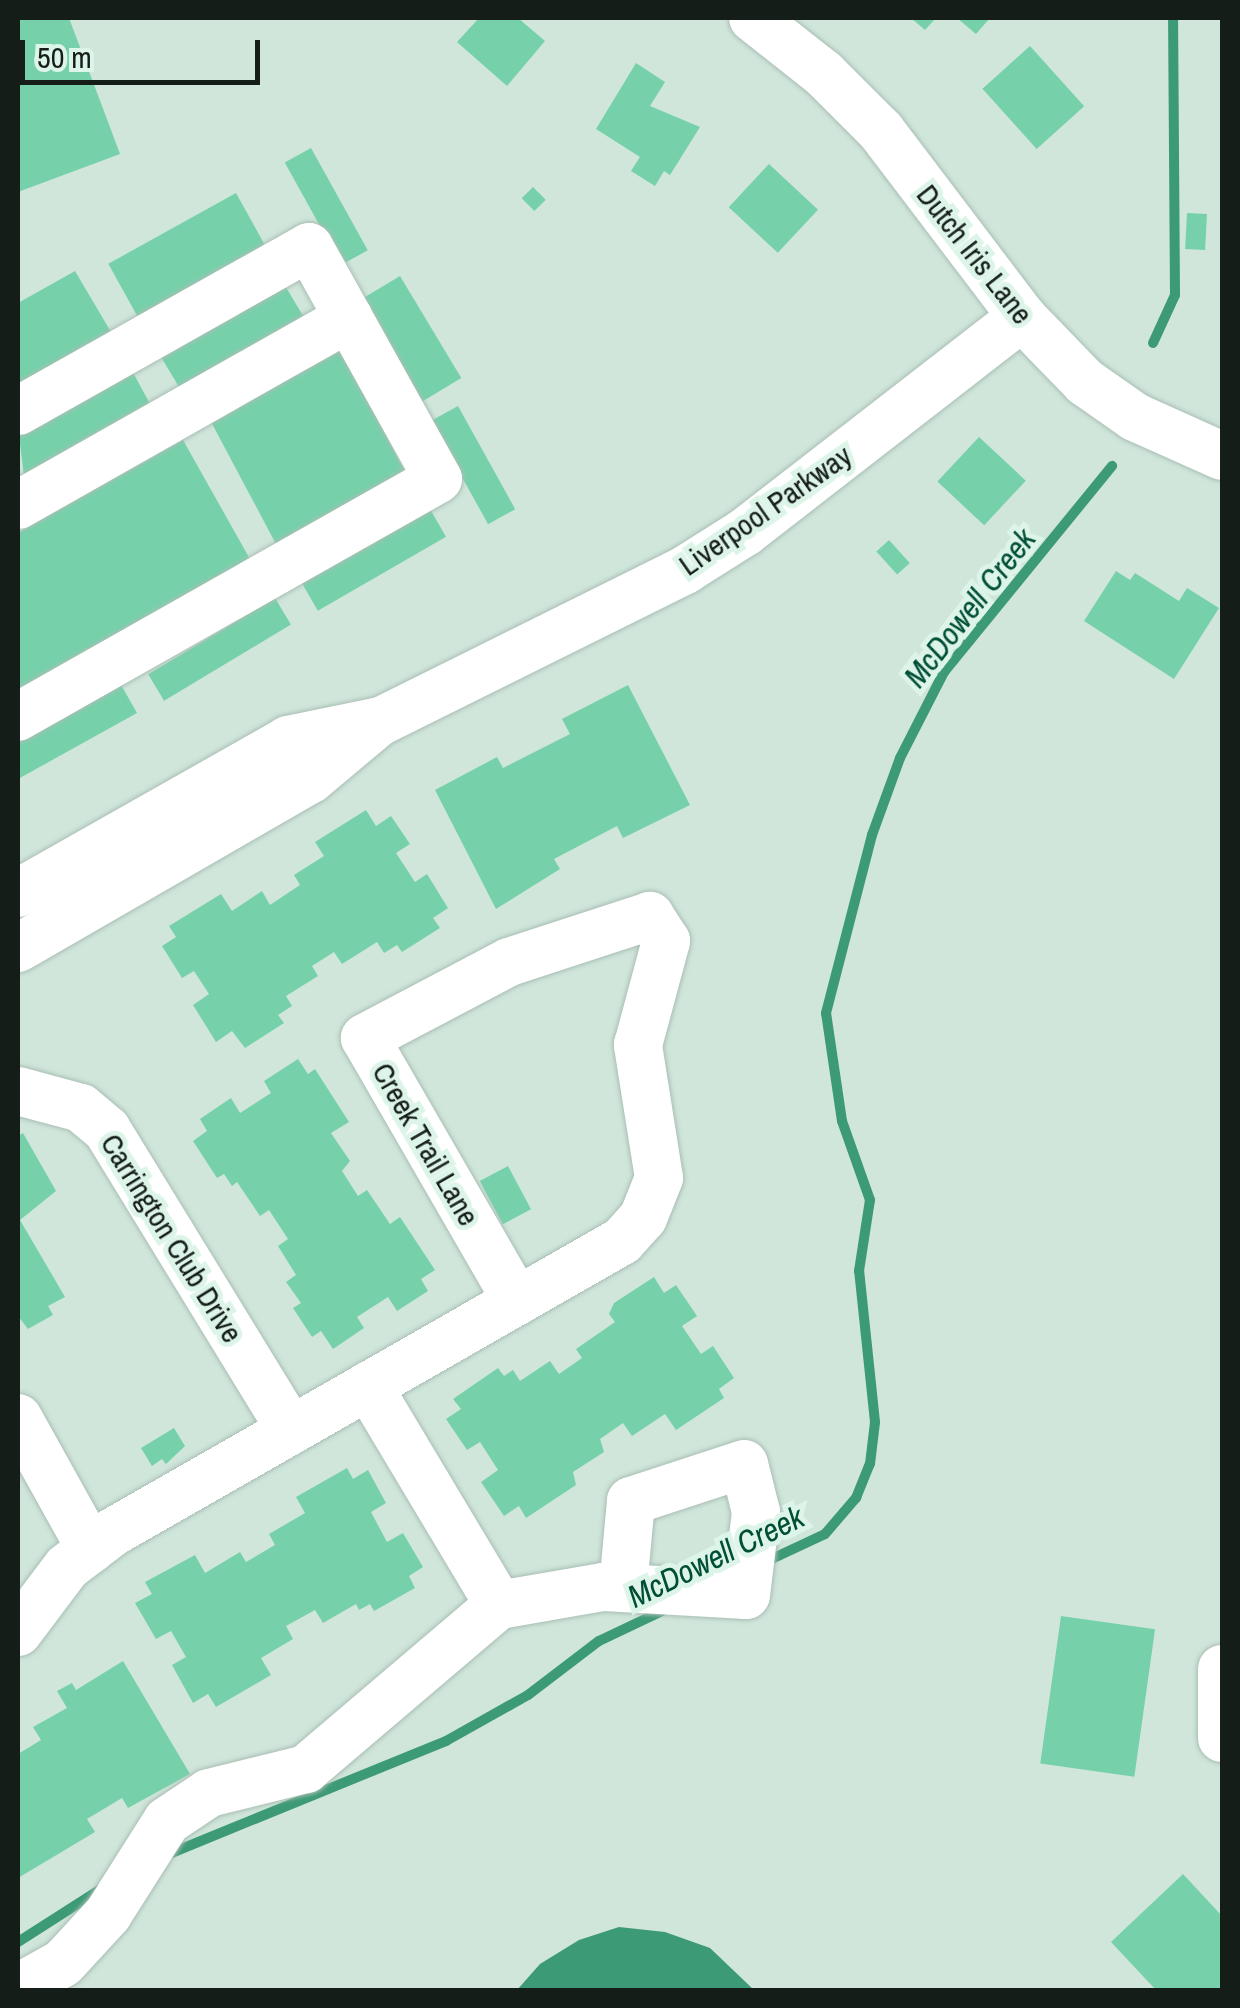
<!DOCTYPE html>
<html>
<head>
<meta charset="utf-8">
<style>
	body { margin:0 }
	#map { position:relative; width:1240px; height:2008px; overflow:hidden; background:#d0e6db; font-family:"Archivo Narrow",sans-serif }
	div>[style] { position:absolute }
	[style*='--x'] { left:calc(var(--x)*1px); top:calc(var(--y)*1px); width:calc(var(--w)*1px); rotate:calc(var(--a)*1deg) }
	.water>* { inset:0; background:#3d9a76 }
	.stream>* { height:10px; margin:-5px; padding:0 5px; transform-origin:5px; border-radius:5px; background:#3d9a76 }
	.building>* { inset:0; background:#76d1aa; transform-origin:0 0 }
	.roads { filter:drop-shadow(0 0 2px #a9beb4) drop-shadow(0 0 2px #a9beb4) }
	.minor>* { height:48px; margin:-24px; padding:0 24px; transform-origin:24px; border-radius:24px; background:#fff }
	span { translate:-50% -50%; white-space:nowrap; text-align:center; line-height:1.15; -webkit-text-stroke:10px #ddf4e9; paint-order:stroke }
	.street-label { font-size:30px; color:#151d19 }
	.water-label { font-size:32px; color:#004e36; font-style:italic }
	.frame { position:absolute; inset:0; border:20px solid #151d19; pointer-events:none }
	.scale { position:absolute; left:20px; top:40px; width:240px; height:45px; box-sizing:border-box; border:5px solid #151d19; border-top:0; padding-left:12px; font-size:30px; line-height:35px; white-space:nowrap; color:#151d19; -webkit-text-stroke:8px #ddf4e9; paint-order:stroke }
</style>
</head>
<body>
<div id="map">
	<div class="water">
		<i style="clip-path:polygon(619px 1927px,665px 1932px,710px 1948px,754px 1990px,517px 1990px,540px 1964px,579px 1940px)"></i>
	</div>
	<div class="stream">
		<i style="--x:1153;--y:343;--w:53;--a:-65.4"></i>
		<i style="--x:1175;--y:295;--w:277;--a:-90.4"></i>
		<i style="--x:763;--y:1563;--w:68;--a:-25.1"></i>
		<i style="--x:825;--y:1534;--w:48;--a:-49.3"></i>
		<i style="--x:856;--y:1498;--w:37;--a:-68"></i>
		<i style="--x:870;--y:1464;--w:42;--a:-83.2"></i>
		<i style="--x:875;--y:1422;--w:152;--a:-96"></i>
		<i style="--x:859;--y:1271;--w:72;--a:-81.2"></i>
		<i style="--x:870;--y:1200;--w:84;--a:-109.5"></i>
		<i style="--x:842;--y:1121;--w:109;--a:-98.4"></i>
		<i style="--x:826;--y:1013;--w:184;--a:-75.5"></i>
		<i style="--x:872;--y:835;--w:82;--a:-70"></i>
		<i style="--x:900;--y:758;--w:97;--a:-62.9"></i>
		<i style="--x:944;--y:672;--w:266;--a:-50.8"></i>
		<i style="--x:164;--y:1856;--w:305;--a:-22.2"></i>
		<i style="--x:446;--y:1741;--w:94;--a:-29.3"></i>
		<i style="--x:528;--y:1695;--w:89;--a:-37.3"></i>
		<i style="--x:599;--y:1641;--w:74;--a:-25.5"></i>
		<i style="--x:18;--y:1942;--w:98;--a:-32.6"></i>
	</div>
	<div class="building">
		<i style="clip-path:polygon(18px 18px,69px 18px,120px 154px,18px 192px)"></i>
		<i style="clip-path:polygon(479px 18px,518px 18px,545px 41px,507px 86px,457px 42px)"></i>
		<i style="clip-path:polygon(911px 18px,936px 18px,925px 30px)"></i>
		<i style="clip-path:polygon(957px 18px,990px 18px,976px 34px)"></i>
		<i style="left:1030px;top:46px;width:81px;height:64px;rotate:48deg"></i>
		<i style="clip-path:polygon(636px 63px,665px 82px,650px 106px,700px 127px,670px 175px,664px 171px,655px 186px,631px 171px,640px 157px,596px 129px)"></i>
		<i style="left:311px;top:148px;width:117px;height:30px;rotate:61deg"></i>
		<i style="left:769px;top:164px;width:67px;height:59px;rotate:43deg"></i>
		<i style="left:533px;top:187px;width:18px;height:16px;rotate:45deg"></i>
		<i style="left:236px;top:193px;width:60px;height:146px;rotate:61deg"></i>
		<i style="left:1187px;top:213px;width:20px;height:36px;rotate:3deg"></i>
		<i style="clip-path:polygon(75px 271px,111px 332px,18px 384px,18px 303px)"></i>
		<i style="left:400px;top:276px;width:119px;height:46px;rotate:59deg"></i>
		<i style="left:284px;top:284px;width:48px;height:143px;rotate:59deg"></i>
		<i style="left:341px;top:351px;width:148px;height:148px;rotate:62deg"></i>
		<i style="clip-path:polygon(129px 365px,150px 404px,24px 476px,18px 428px)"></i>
		<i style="left:458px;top:406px;width:118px;height:31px;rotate:61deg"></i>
		<i style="left:979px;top:437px;width:64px;height:61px;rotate:43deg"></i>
		<i style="clip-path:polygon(183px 440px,255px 568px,18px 702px,18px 533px)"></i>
		<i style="left:430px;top:509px;width:32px;height:148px;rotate:60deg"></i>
		<i style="left:889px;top:540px;width:31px;height:17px;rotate:48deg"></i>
		<i style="clip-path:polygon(1116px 571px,1130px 580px,1135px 573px,1179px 601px,1187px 588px,1219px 608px,1174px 679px,1084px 621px)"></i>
		<i style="left:275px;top:598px;width:31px;height:148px;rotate:59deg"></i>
		<i style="clip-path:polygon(120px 683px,137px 713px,18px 779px,18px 739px)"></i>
		<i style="clip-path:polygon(628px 685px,690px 805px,623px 838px,617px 826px,554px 859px,560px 869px,496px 909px,435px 790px,497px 757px,503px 768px,570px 734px,562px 719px)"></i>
		<i style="clip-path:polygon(366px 810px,376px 826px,391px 816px,410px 844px,396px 853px,415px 882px,427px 874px,448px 908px,433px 918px,440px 928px,402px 952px,397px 945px,384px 953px,377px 942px,342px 964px,334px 952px,312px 966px,318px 976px,286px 996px,292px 1006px,278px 1015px,284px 1023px,245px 1048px,232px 1031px,216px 1042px,193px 1005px,209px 994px,194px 971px,182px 978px,162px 946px,176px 937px,169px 926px,221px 894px,232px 911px,262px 891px,270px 905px,300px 885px,294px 875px,324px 856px,315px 842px)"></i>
		<i style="clip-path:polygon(298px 1059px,308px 1074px,315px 1069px,349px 1122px,331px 1133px,350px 1161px,342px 1171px,358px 1196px,367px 1190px,390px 1224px,400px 1217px,435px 1270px,421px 1279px,428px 1291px,397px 1311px,388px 1297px,357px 1317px,364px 1328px,333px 1349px,321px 1331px,312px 1337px,293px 1308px,301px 1303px,286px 1282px,296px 1275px,278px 1246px,288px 1239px,269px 1210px,260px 1216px,237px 1182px,232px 1186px,224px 1174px,217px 1178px,193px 1141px,207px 1131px,200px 1119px,231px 1098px,240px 1113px,271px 1093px,264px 1081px)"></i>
		<i style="clip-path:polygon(23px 1133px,56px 1191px,20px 1220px,65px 1297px,48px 1306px,53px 1315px,28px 1329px,18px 1316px,18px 1136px)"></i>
		<i style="left:508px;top:1166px;width:49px;height:32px;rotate:62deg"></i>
		<i style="clip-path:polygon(654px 1277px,664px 1293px,676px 1285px,697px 1316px,682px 1326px,701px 1354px,713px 1346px,734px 1378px,719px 1389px,724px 1398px,676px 1430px,665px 1414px,632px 1436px,623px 1423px,600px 1439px,604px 1452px,573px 1472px,576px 1485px,526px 1518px,519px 1506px,504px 1516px,481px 1482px,498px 1470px,480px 1442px,467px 1450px,446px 1419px,461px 1409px,453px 1399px,498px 1368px,504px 1376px,513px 1370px,520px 1381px,550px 1361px,559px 1374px,582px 1358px,576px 1349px,615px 1322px,609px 1314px,614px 1303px)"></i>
		<i style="clip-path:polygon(174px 1428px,185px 1446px,166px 1464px,162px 1459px,152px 1466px,141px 1448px)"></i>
		<i style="clip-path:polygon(347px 1468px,353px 1479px,368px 1470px,386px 1503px,371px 1512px,387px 1542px,403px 1533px,423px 1567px,409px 1576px,415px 1588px,374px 1611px,370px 1604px,359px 1610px,356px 1604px,323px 1623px,315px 1610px,286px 1626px,293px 1639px,261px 1658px,271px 1675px,216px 1707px,208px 1694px,193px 1703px,172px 1665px,186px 1657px,171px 1631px,156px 1639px,135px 1603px,152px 1594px,145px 1582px,195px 1555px,205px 1573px,240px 1552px,246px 1562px,275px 1545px,269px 1534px,305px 1513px,296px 1497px)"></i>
		<i style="left:1061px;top:1616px;width:95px;height:149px;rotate:8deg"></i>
		<i style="clip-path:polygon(123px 1661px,190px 1774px,128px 1808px,122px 1798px,87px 1819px,95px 1832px,18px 1878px,18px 1754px,41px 1740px,33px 1727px,67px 1708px,57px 1691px,72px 1683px,76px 1690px)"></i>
		<i style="clip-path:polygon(1183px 1874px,1222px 1916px,1222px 1990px,1156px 1990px,1111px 1942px)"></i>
	</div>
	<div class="roads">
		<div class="minor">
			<i style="--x:753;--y:18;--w:89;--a:38.2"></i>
			<i style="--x:823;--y:73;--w:82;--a:45"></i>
			<i style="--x:881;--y:131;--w:233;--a:52.8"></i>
			<i style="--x:1022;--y:317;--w:91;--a:45.9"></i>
			<i style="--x:1085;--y:382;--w:61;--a:35"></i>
			<i style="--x:1135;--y:417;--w:95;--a:24.1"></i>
			<i style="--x:18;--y:411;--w:334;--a:-29.4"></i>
			<i style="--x:309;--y:247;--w:265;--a:60.9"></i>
			<i style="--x:438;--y:479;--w:483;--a:150.5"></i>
			<i style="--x:18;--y:505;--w:380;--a:-29.5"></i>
			<i style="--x:18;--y:893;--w:310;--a:-29.5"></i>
			<i style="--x:288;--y:740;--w:90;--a:-11.6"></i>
			<i style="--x:18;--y:948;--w:338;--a:-30"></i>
			<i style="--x:311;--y:779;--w:89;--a:-40"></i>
			<i style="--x:379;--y:722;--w:342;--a:-26.4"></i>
			<i style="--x:685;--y:570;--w:71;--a:-32.3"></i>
			<i style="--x:745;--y:532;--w:351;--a:-37.8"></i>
			<i style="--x:18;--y:1091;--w:65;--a:15.1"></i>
			<i style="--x:81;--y:1108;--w:34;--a:40"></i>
			<i style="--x:107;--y:1130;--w:352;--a:58.5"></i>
			<i style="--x:368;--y:1386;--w:255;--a:59.1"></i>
			<i style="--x:18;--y:1418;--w:150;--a:60.9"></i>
			<i style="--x:18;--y:1632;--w:81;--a:-53"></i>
			<i style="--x:67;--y:1567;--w:58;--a:-37.3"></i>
			<i style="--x:113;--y:1532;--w:586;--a:-29.76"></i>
			<i style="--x:622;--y:1241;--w:31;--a:-48"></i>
			<i style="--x:643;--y:1218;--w:43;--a:-68.2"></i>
			<i style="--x:659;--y:1178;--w:135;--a:-99"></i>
			<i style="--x:638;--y:1045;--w:108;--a:-74.9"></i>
			<i style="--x:666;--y:941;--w:30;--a:-123"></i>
			<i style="--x:650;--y:916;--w:148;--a:161.9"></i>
			<i style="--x:509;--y:962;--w:163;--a:152.2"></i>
			<i style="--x:365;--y:1038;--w:304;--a:60"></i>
			<i style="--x:1222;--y:1669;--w:69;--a:90"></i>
			<i style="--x:18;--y:1988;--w:51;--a:-29.1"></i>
			<i style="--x:63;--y:1963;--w:67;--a:-47.4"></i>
			<i style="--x:108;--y:1914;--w:110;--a:-57.6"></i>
			<i style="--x:167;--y:1821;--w:50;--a:-33.7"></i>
			<i style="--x:209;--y:1793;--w:100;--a:-13.9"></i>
			<i style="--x:306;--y:1769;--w:253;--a:-40.4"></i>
			<i style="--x:499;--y:1605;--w:106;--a:-9.8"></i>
			<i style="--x:603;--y:1587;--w:20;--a:3"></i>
			<i style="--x:623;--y:1588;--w:123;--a:3.3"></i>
			<i style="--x:746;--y:1595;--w:84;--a:-83.1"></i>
			<i style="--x:756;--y:1512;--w:49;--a:-104"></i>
			<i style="--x:744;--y:1464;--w:119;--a:161.9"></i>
			<i style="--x:631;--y:1501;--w:87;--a:95.3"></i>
		</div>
	</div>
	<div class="street-label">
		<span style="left:975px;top:254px;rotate:52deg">Dutch Iris Lane</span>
		<span style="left:765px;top:510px;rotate:-35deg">Liverpool Parkway</span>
		<span style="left:426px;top:1144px;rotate:60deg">Creek Trail Lane</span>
		<span style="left:172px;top:1238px;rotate:58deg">Carrington Club Drive</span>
	</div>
	<div class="water-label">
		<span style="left:970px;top:608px;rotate:-52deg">McDowell Creek</span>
		<span style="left:716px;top:1557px;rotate:-26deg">McDowell Creek</span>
	</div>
	<div class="frame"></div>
	<div class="scale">50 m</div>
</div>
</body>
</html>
